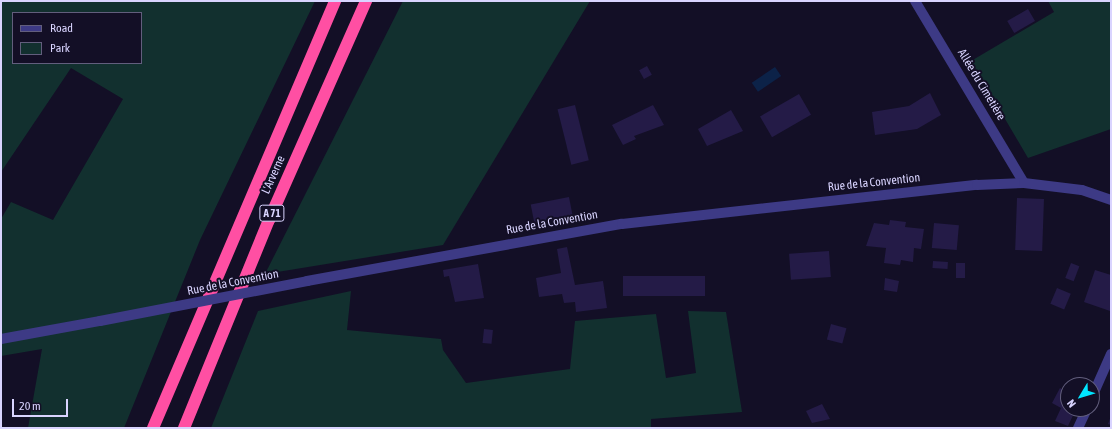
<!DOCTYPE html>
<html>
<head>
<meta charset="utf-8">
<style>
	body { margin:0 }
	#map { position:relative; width:1112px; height:429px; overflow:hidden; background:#130f26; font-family:"Asap Condensed",sans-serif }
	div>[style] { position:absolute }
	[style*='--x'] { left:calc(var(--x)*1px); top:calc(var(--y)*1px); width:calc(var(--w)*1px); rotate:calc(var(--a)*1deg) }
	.green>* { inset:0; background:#12302f }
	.water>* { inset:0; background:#0c2248; transform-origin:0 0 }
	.building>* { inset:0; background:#241b47; transform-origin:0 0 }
	.street>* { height:10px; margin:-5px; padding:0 5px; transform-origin:5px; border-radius:5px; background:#3d3a85 }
	.highway>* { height:12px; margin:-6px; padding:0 6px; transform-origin:6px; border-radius:6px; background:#ff4fa3 }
	.street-bridge>* { height:10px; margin:-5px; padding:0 5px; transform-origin:5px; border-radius:5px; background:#3d3a85 }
	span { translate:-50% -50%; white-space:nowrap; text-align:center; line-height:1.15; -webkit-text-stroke:4px #130f26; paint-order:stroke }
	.shield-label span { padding:1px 3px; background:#130f26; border:1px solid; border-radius:3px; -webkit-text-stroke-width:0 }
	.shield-label { font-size:11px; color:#d9d4ff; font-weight:700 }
	.street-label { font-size:12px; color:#d9d4ff }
	.frame { position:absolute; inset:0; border:2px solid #d9d4ff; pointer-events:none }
	.legend { position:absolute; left:12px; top:12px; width:130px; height:52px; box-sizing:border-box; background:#130f26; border:1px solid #625e7d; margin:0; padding:5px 7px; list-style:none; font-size:12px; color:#d9d4ff }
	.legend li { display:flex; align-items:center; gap:8px; height:20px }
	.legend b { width:20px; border:1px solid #625e7d }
	.north { position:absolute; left:1060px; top:377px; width:40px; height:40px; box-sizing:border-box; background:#130f26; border:1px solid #625e7d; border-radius:50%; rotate:232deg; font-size:11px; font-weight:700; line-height:16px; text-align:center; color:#d9d4ff }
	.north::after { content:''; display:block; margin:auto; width:14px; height:18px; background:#00e5ff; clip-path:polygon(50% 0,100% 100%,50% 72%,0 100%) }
	.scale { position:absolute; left:12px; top:399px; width:56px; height:18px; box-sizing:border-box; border:2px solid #d9d4ff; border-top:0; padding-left:5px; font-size:12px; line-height:14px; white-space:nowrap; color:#d9d4ff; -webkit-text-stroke:3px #130f26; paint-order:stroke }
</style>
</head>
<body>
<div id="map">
	<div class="green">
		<i style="clip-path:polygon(evenodd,1px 1px,315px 1px,200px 240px,124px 428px,28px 428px,42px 349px,1px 356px,1px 219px,11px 202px,53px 220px,123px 99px,71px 68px,1px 172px,1px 1px,13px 13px,141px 13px,141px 63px,13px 63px,13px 13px)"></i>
		<i style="clip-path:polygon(403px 1px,590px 1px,443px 245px,265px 274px)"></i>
		<i style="clip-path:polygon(1048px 1px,1111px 1px,1111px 129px,1028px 158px,971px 61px,1054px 12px)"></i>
		<i style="clip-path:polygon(351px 291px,347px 330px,441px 339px,443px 350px,466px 383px,570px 369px,575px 321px,656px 314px,666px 378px,696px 373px,688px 311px,726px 312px,742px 412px,651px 419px,651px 428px,211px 428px,258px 311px)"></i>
	</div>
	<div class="water">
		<i style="left:775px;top:67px;width:11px;height:28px;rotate:56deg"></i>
	</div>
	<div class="building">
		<i style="left:1028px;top:9px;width:14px;height:24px;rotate:60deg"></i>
		<i style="left:647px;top:66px;width:10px;height:9px;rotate:61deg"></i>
		<i style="clip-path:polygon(930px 93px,941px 115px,917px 129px,875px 135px,872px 112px,909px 106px)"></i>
		<i style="left:799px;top:94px;width:24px;height:45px;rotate:60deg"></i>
		<i style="left:575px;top:105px;width:57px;height:18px;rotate:76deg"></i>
		<i style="clip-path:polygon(653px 105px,664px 125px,634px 136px,636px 139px,623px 145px,612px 125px)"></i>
		<i style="clip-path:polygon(731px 110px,743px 131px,707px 146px,698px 129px)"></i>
		<i style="left:569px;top:197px;width:20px;height:39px;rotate:79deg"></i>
		<i style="left:1017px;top:198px;width:27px;height:52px;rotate:2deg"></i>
		<i style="clip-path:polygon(890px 220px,906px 222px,905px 227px,924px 229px,921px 249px,914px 248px,913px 262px,901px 260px,900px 265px,884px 263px,886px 248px,866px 246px,874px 223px,889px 225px)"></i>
		<i style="left:934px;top:223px;width:25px;height:25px;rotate:5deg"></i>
		<i style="clip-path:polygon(567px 247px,575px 285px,603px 281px,607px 308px,576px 312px,575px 302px,564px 303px,562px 294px,539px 297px,536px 278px,561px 273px,557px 249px)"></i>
		<i style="left:829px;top:251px;width:26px;height:40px;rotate:86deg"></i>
		<i style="left:933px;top:261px;width:15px;height:7px;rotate:4deg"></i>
		<i style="left:956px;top:263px;width:9px;height:15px"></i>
		<i style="left:1071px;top:263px;width:9px;height:16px;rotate:21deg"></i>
		<i style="clip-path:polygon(478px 264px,484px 298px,455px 302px,449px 276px,444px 277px,443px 270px)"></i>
		<i style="clip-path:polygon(1095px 270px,1111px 275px,1110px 311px,1084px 302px)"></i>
		<i style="left:623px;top:276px;width:82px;height:20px"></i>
		<i style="clip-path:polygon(885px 278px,899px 281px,897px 292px,884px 290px)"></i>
		<i style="left:1057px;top:288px;width:15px;height:17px;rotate:23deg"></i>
		<i style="left:831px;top:324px;width:16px;height:16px;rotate:15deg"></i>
		<i style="left:484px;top:329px;width:9px;height:14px;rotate:6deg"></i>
		<i style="clip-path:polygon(1060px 388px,1068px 392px,1068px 409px,1076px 409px,1068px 426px,1055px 421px,1061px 408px,1052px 403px)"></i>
		<i style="clip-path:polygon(822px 404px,830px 419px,812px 423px,806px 411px)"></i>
		<i style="clip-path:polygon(1111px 416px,1111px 425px,1108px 424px)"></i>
	</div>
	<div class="street">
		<i style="--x:915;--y:1;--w:212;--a:59.1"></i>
		<i style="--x:307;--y:281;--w:320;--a:-10.3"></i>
		<i style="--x:622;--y:224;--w:357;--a:-6.3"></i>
		<i style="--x:977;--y:185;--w:47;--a:-2.4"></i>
		<i style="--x:1024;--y:183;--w:58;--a:6.9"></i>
		<i style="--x:1082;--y:190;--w:31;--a:19"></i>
		<i style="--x:1;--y:339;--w:101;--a:-10.3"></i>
		<i style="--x:1092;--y:397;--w:47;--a:-66.2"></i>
		<i style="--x:1078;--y:428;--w:21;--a:-65"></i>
	</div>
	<div class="highway">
		<i style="--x:153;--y:428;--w:464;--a:-66.9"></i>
		<i style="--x:184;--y:428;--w:225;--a:-67.8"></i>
		<i style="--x:269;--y:220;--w:240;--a:-66.1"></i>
	</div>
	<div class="street-bridge">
		<i style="--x:100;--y:321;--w:211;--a:-10.9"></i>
	</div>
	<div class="shield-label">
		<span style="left:272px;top:213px">A 71</span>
	</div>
	<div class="street-label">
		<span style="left:981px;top:85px;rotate:59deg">Allée du Cimetière</span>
		<span style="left:274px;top:175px;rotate:-66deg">L'Arverne</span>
		<span style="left:874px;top:183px;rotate:-6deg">Rue de la Convention</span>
		<span style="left:552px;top:223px;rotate:-10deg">Rue de la Convention</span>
		<span style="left:233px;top:283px;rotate:-11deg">Rue de la Convention</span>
	</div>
	<div class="frame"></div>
	<ul class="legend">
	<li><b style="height:5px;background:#3d3a85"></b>Road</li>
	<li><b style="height:11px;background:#12302f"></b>Park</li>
	</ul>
	<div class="north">N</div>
	<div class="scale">20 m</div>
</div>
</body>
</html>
